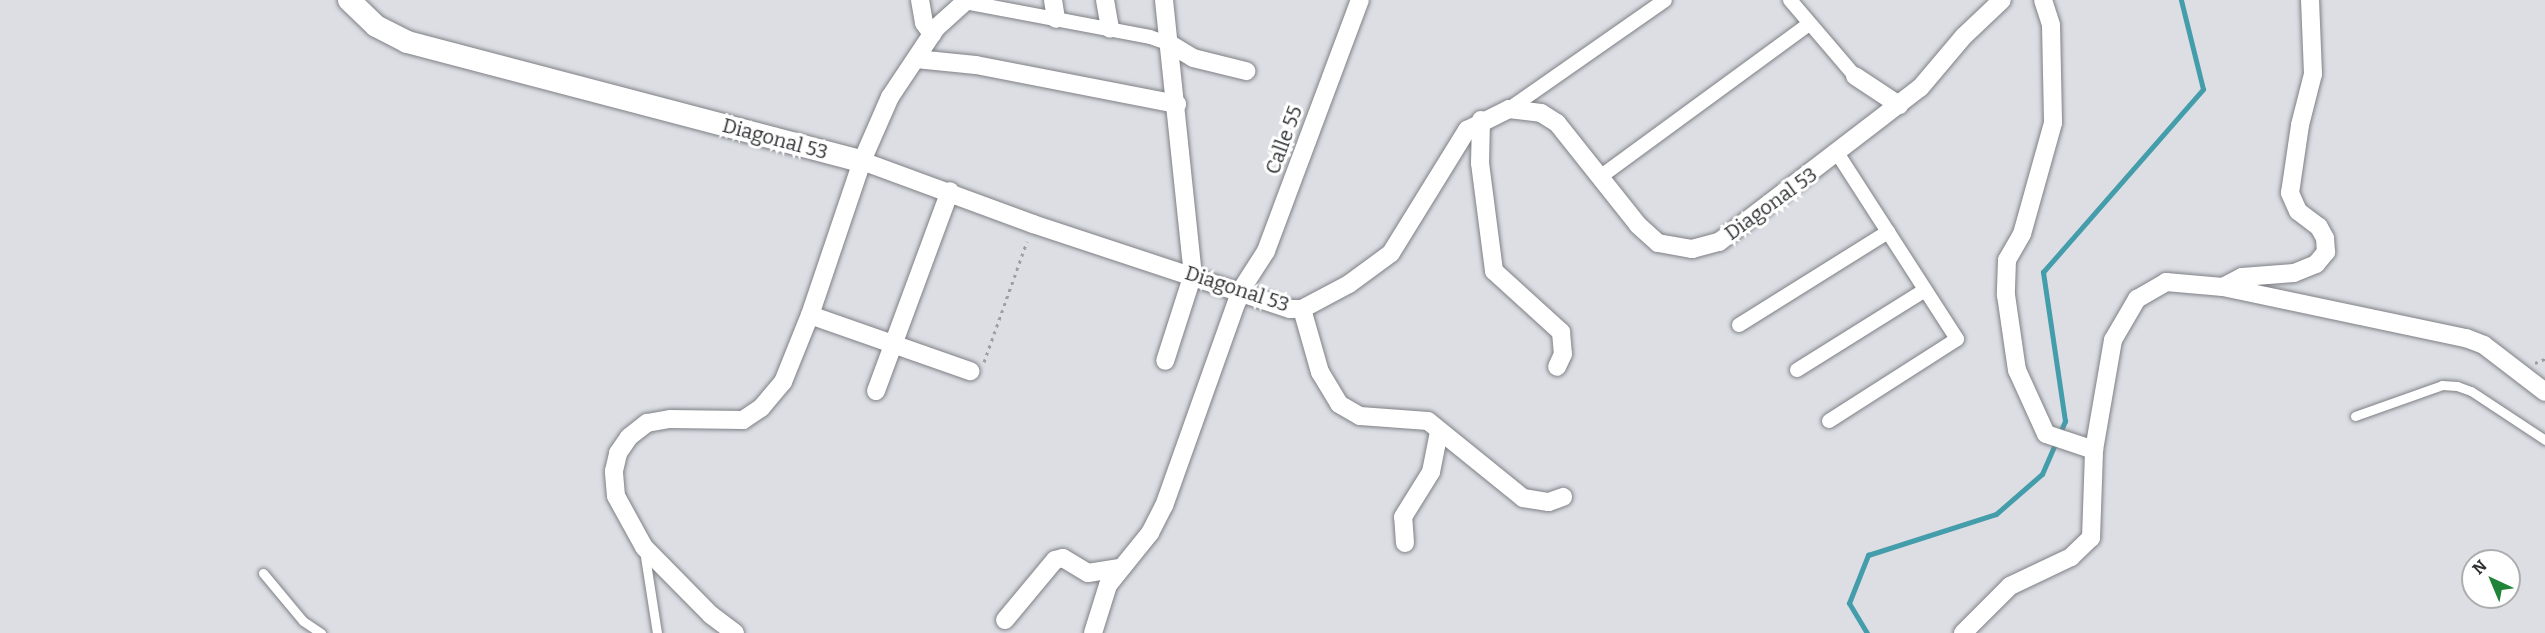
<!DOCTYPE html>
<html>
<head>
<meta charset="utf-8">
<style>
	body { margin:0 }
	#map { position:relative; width:2545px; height:633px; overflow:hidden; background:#dcdee4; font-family:Bitter,serif }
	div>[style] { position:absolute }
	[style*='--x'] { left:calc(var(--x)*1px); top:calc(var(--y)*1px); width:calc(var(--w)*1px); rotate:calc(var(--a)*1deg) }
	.stream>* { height:5px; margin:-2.5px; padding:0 2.5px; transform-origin:2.5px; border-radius:2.5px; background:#449daa }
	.path>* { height:3px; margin-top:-1.5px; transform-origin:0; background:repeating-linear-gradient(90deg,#9e9fa4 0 3px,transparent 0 7.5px) }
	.roads { filter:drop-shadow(0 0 2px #7e8085) drop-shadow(0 0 2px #7e8085) }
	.service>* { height:9px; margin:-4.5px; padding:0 4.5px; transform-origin:4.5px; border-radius:4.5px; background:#fff }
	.pedestrian>* { height:14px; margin:-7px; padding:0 7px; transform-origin:7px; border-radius:7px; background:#fff }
	.minor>* { height:18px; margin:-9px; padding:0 9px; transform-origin:9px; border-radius:9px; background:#fff }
	.tertiary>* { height:22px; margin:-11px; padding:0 11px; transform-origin:11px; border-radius:11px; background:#fff }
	span { translate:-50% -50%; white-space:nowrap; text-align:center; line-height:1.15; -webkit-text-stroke:6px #fff; paint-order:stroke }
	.street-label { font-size:20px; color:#303133 }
	.north { position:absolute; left:2461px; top:549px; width:60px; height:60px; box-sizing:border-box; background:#fff; border:2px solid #acadad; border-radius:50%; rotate:316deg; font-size:16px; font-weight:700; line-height:24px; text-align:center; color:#303133 }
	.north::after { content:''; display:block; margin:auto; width:21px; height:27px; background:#208438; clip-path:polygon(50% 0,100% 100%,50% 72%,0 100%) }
</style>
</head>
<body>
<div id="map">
	<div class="stream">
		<i style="--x:1867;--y:633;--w:35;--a:-121"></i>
		<i style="--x:1849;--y:603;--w:52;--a:-68.4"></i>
		<i style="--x:1868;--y:555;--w:134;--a:-17.8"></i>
		<i style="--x:1996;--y:514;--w:61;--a:-41"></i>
		<i style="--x:2042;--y:474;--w:58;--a:-66.5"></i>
		<i style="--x:2065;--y:421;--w:151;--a:-98.4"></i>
		<i style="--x:2043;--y:272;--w:243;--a:-48.8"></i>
		<i style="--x:2203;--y:89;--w:92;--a:-103.9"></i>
	</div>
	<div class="path">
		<i style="--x:984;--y:362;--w:128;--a:-70.4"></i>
		<i style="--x:2535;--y:363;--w:11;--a:-22"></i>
	</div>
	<div class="roads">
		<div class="service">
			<i style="--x:2355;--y:416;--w:92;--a:-19.6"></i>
			<i style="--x:2442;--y:385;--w:15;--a:4"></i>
			<i style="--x:2457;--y:386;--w:15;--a:20"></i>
			<i style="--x:2471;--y:391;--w:89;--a:33.5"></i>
			<i style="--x:644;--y:550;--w:84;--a:81.1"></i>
			<i style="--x:263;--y:573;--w:62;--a:50.2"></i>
			<i style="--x:303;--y:621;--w:22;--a:34"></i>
		</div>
		<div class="pedestrian">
			<i style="--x:1790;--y:0;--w:100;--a:49.5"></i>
			<i style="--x:965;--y:2;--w:188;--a:10.7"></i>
			<i style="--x:1150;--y:37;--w:21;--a:19"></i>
			<i style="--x:1509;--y:109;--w:190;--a:-34.9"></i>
			<i style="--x:1600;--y:177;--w:258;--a:-36.2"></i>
			<i style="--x:1739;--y:325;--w:176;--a:-32"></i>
			<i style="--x:1797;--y:370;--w:151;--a:-32"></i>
			<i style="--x:1829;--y:421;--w:152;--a:-32.6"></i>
			<i style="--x:1957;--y:339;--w:220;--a:-122.8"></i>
		</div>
		<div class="minor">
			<i style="--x:920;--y:0;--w:23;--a:80"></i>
			<i style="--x:924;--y:23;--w:14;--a:54"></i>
			<i style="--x:1053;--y:0;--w:19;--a:81"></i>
			<i style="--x:1105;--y:0;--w:29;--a:80"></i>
			<i style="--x:1164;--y:0;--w:276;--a:84"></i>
			<i style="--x:1193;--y:274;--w:91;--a:107.8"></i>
			<i style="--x:2043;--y:0;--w:26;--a:72"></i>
			<i style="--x:2051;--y:25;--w:98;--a:88.8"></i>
			<i style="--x:2053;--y:123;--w:115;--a:105.6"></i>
			<i style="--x:2022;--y:234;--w:30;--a:120"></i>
			<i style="--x:2007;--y:260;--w:35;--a:92"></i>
			<i style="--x:2006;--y:295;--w:76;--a:81.7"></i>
			<i style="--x:2017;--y:370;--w:70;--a:65.6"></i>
			<i style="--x:2046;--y:434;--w:51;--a:18.4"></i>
			<i style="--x:2094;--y:450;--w:112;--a:-80.2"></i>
			<i style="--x:2113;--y:340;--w:48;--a:-59.7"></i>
			<i style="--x:2137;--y:299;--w:34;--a:-30"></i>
			<i style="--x:2166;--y:282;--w:57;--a:5"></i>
			<i style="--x:2223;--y:287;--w:248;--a:11.9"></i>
			<i style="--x:2466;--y:338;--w:19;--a:21"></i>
			<i style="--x:2484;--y:345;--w:77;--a:37.6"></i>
			<i style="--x:1170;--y:44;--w:27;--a:31"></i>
			<i style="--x:1193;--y:58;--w:55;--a:13.8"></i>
			<i style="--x:916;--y:59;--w:60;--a:5.7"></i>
			<i style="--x:976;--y:65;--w:205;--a:11"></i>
			<i style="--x:1855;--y:76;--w:53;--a:33.4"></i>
			<i style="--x:1481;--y:120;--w:43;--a:91.3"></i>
			<i style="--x:1480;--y:163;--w:109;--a:82.6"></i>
			<i style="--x:1494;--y:271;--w:91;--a:42.3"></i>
			<i style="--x:1561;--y:332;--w:22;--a:85"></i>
			<i style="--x:1563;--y:354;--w:14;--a:115"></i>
			<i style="--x:862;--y:161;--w:182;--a:20.2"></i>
			<i style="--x:1033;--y:224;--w:271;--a:18.3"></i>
			<i style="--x:1290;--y:309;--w:12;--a:0"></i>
			<i style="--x:1302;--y:309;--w:53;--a:-28"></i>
			<i style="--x:1349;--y:284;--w:52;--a:-36.4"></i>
			<i style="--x:1391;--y:253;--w:145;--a:-58.3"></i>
			<i style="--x:1467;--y:130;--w:47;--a:-26.6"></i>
			<i style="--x:1509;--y:109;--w:32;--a:7"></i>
			<i style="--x:1541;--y:113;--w:19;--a:32"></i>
			<i style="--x:1557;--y:123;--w:130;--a:51.5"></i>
			<i style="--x:1638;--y:225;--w:27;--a:42"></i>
			<i style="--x:1658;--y:243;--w:35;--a:10"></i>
			<i style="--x:1692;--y:249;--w:28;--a:-15"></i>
			<i style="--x:1719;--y:242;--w:253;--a:-37.5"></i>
			<i style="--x:1920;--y:88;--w:68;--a:-49.8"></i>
			<i style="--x:1964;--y:36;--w:52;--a:-43.5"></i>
			<i style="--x:2223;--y:287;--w:21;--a:-28"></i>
			<i style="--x:2242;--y:277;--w:52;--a:-4.4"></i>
			<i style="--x:2294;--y:273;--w:24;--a:-22"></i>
			<i style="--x:2316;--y:264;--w:16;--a:-50"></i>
			<i style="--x:2326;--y:252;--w:14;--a:-94"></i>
			<i style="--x:2325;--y:238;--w:13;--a:-119"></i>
			<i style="--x:2319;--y:227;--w:26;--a:-143"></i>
			<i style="--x:2298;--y:211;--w:20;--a:-114"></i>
			<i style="--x:2290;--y:193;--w:69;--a:-81.6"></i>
			<i style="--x:2300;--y:125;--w:53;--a:-75.7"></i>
			<i style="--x:2313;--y:74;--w:74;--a:-92.3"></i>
			<i style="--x:1302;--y:309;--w:66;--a:74.1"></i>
			<i style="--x:1320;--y:372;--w:37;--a:59"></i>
			<i style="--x:1339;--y:404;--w:24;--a:30"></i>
			<i style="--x:1360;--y:416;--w:68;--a:4.2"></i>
			<i style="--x:1428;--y:421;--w:122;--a:39"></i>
			<i style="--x:1523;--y:498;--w:26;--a:9"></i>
			<i style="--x:1549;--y:502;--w:15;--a:-20"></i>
			<i style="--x:810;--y:315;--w:170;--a:19.3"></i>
			<i style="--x:876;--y:391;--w:213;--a:-69.7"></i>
			<i style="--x:1405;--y:543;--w:26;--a:-94"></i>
			<i style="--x:1403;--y:517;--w:53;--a:-58.1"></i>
			<i style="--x:1431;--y:472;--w:41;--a:-78.7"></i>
			<i style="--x:1005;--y:620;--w:78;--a:-50.2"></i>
			<i style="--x:1055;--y:560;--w:8;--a:-14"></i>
			<i style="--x:1063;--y:558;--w:29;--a:31"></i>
			<i style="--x:1088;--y:573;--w:32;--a:-9"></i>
			<i style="--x:735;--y:633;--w:30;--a:-143"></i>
			<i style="--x:711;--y:615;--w:95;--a:-134.6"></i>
			<i style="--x:644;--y:547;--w:58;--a:-118.8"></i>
			<i style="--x:616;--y:496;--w:25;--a:-95"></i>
			<i style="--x:614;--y:471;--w:18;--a:-77"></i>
			<i style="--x:618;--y:453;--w:19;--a:-55"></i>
			<i style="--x:629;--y:437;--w:23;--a:-38"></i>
			<i style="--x:647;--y:423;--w:23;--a:-10"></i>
			<i style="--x:670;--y:419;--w:73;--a:0.8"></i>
			<i style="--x:743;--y:420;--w:22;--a:-34"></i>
			<i style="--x:761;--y:408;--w:34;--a:-50"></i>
			<i style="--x:783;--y:382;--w:72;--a:-68.1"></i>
			<i style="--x:810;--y:315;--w:163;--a:-71.3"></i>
			<i style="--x:862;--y:161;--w:70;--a:-66.4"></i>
			<i style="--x:890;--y:97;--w:83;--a:-56.3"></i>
			<i style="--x:936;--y:28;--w:42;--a:-42.1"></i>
			<i style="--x:1093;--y:633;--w:50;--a:-72.6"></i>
			<i style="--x:1108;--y:585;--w:67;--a:-51.1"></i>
			<i style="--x:1150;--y:533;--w:30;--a:-63"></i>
			<i style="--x:1164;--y:506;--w:229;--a:-70.4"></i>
			<i style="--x:1241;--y:290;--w:46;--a:-57.3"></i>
			<i style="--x:1266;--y:251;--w:268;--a:-69.5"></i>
			<i style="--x:1963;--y:633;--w:66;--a:-45"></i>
			<i style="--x:2010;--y:586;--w:68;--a:-25.4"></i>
			<i style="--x:2071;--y:557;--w:28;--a:-44"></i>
			<i style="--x:2091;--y:538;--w:88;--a:-88"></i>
		</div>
		<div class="tertiary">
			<i style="--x:349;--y:0;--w:37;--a:44"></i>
			<i style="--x:376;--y:26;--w:35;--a:27"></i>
			<i style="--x:407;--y:42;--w:470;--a:14.7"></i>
		</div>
	</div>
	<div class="street-label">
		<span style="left:775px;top:139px;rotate:15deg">Diagonal 53</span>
		<span style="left:1284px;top:140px;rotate:-70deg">Calle 55</span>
		<span style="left:1771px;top:204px;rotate:-36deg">Diagonal 53</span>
		<span style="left:1237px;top:289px;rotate:18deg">Diagonal 53</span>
	</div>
	<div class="north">N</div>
</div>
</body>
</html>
